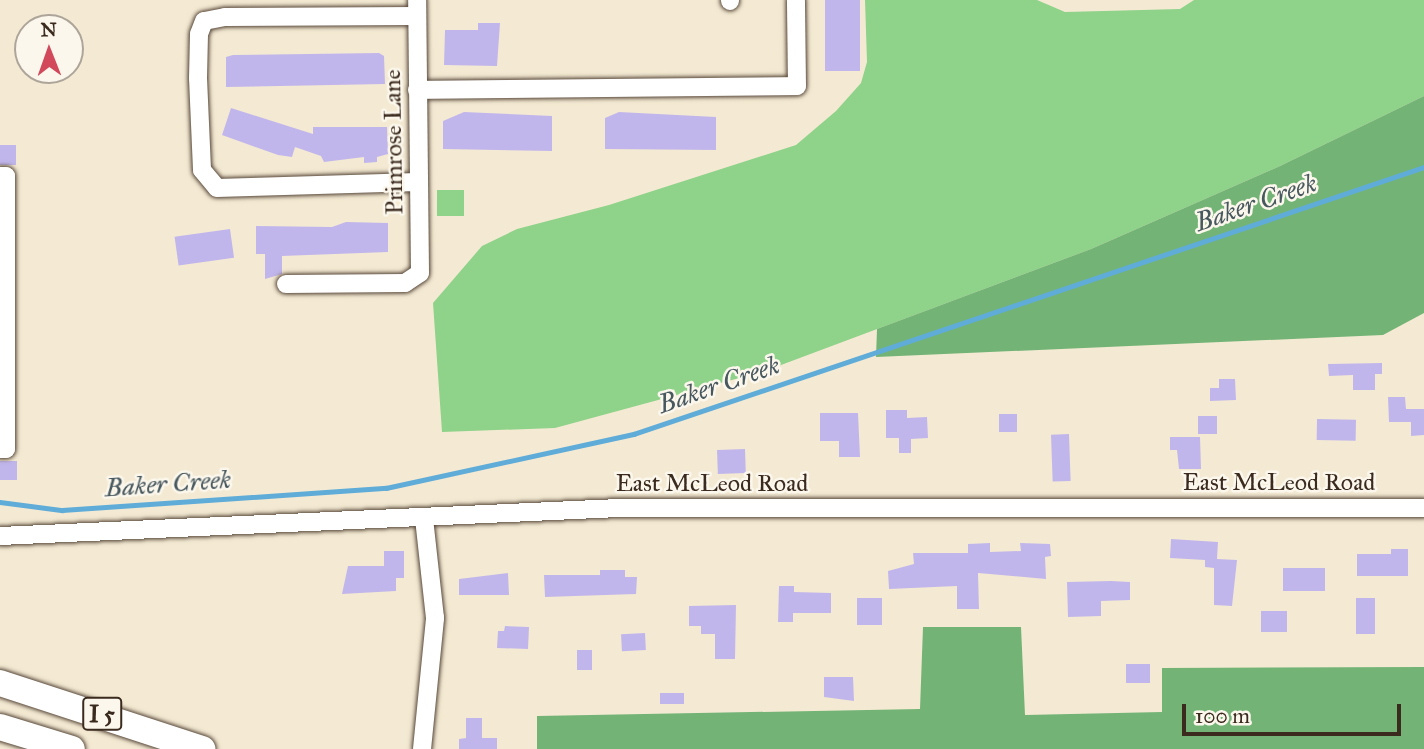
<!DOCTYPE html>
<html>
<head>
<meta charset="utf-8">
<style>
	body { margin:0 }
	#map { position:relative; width:1424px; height:749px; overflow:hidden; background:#f4ead3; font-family:"IM FELL Great Primer",serif }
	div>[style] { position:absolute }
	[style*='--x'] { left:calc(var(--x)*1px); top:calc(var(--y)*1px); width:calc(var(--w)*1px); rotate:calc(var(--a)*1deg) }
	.green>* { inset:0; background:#8fd28a; transform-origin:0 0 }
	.forest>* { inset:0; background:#73b476 }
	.stream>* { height:4.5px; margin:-2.25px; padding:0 2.25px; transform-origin:2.25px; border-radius:2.25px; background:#60acd8 }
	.building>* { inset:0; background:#c1b6eb; transform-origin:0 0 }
	.roads { filter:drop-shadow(0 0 2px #574739) drop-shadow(0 0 2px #574739) }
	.minor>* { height:18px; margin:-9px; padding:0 9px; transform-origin:9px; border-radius:9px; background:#fff }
	.highway>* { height:26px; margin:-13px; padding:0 13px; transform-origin:13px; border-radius:13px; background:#fff }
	span { translate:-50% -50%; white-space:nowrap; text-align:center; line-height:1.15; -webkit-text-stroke:5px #fbf7ec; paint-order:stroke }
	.shield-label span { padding:2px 5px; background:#fbf7ec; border:2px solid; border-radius:5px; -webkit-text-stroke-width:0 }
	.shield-label { font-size:23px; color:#3b2a1e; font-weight:700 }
	.street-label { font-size:24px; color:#3b2a1e }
	.water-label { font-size:26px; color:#48585f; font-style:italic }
	.north { position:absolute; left:14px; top:14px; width:70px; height:70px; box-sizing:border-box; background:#fbf7ec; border:2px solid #aea59a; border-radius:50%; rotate:359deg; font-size:19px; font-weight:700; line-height:28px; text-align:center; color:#3b2a1e }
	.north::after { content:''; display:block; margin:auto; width:24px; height:32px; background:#d1495b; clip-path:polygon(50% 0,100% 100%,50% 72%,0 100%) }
	.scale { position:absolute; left:1182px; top:704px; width:219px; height:32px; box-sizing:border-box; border:4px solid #3b2a1e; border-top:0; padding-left:9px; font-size:21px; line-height:24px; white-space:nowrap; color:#3b2a1e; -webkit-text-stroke:5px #fbf7ec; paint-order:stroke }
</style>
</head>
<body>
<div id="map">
	<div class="green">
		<i style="clip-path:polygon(865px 0,1037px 0,1065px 12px,1180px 9px,1194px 0,1424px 0,1424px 96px,1280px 166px,1091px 249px,765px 371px,555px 428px,442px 432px,433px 303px,482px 246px,517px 229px,609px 205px,796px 145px,836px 111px,861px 83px,867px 62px)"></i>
		<i style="left:437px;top:190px;width:27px;height:26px"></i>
	</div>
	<div class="forest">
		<i style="clip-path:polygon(1424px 96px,1424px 313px,1383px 335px,876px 357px,877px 329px,1091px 249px,1280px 166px)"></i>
		<i style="clip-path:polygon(923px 627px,1021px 627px,1025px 715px,1162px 712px,1162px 668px,1424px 667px,1424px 749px,537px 749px,537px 716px,920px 709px)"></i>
	</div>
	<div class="stream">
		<i style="--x:0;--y:502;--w:63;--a:7.4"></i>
		<i style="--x:62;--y:510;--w:325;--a:-3.9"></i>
		<i style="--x:386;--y:488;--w:254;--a:-12.3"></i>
		<i style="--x:634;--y:434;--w:834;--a:-18.67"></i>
	</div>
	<div class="building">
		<i style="left:860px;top:0;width:71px;height:35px;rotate:90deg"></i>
		<i style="clip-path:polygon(478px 23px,500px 23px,497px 66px,444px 65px,445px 30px,478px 30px)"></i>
		<i style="clip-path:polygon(379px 53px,384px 56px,385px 84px,226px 87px,226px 57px,233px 55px)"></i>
		<i style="clip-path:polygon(231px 108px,313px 134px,313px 127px,387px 127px,388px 154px,377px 157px,377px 162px,364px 163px,364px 157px,324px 162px,321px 156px,295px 147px,292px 157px,278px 155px,222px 135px)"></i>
		<i style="clip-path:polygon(464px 112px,552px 116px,552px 151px,443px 149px,443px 121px)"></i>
		<i style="clip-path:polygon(619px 112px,716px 117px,716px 150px,605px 149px,605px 118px)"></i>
		<i style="left:0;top:145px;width:16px;height:20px"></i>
		<i style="clip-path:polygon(346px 222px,388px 223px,388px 252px,282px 256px,282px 274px,265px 279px,265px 254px,256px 254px,256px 226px,332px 227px)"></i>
		<i style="left:230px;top:229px;width:29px;height:56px;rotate:82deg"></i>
		<i style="clip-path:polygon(1382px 363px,1382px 374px,1375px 374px,1375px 390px,1353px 390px,1353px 375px,1329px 376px,1328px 364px)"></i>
		<i style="clip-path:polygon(1219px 379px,1235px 379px,1236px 400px,1210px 401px,1210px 388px,1219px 388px)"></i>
		<i style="clip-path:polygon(1388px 397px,1405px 397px,1406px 409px,1424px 409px,1424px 435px,1411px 436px,1411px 422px,1389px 422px)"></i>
		<i style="clip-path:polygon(886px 410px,907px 410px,907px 418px,927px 417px,928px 438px,911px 439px,911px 453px,899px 453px,899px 438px,886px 438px)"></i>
		<i style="clip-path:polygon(820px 413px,858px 413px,860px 457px,839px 457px,839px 441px,820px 441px)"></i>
		<i style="left:999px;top:414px;width:18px;height:18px"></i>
		<i style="left:1198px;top:416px;width:19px;height:18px"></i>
		<i style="left:1317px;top:419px;width:39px;height:21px;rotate:1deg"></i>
		<i style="left:1069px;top:434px;width:47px;height:18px;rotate:88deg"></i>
		<i style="clip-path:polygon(1170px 437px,1200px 437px,1201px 469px,1179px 469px,1177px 450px,1170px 450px)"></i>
		<i style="left:745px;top:449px;width:24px;height:28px;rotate:88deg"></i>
		<i style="left:0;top:461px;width:17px;height:19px"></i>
		<i style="clip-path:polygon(1171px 539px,1218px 542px,1217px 559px,1237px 560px,1232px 606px,1214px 605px,1214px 568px,1205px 567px,1205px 560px,1170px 558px)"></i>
		<i style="clip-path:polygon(990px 543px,990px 552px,1021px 551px,1020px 543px,1050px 544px,1051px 556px,1045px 557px,1046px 579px,978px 573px,979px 609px,957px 609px,957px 586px,889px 589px,888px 571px,914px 564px,913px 553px,968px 553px,968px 544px)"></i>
		<i style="clip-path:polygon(1391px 549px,1408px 549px,1408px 576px,1357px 576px,1357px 554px,1391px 554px)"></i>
		<i style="clip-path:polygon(384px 551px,404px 551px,404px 578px,396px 578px,396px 591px,342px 594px,348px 566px,384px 566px)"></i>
		<i style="left:1283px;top:568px;width:42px;height:23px"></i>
		<i style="clip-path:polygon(600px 570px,625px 570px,625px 577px,637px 577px,636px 594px,545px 597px,544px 575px,600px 575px)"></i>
		<i style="clip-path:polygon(508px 573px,509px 595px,459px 595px,459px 579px)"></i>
		<i style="clip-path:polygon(1111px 581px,1130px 582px,1130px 600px,1101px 601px,1101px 616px,1068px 617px,1067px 582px)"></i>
		<i style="clip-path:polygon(779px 586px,794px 586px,794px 592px,831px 593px,831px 613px,793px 613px,793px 622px,778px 622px)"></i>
		<i style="left:857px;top:598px;width:25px;height:27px"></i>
		<i style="left:1356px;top:598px;width:19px;height:36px"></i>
		<i style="clip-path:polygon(736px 605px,735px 659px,715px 659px,715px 634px,701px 634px,701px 626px,689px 626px,689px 606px)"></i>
		<i style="left:1261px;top:611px;width:26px;height:21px"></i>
		<i style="clip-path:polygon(505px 626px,529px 627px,528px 649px,497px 648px,498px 631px,504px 631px)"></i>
		<i style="left:645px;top:633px;width:17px;height:24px;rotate:87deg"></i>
		<i style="left:577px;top:650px;width:15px;height:20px"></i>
		<i style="left:1126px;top:664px;width:24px;height:19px"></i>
		<i style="clip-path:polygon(824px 677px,853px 677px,854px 701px,824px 697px)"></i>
		<i style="left:684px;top:693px;width:11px;height:24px;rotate:90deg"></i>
		<i style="clip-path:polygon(466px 718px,482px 718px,482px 738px,497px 738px,497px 749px,459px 749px,459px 739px,466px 738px)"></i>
	</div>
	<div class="roads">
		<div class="minor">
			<i style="--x:730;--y:0;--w:1;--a:90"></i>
			<i style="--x:417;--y:16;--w:192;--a:179.7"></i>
			<i style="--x:225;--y:17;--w:21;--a:169"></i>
			<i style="--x:204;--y:21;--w:14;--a:111"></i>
			<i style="--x:199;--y:34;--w:44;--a:91.3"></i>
			<i style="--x:198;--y:78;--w:92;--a:87.5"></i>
			<i style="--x:202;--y:170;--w:23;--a:50"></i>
			<i style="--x:217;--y:188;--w:201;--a:-1.7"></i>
			<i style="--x:417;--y:90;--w:380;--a:-0.6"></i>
			<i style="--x:797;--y:86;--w:86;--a:-90.7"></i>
			<i style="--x:0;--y:176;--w:6;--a:0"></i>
			<i style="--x:6;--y:176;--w:273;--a:90"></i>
			<i style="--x:6;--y:449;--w:6;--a:180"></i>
			<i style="--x:286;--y:284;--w:119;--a:-0.5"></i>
			<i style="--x:405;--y:283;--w:18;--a:-34"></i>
			<i style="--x:420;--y:273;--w:273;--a:-90.6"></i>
			<i style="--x:0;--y:536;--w:620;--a:-2.59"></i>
			<i style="--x:619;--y:508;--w:805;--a:0"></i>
			<i style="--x:422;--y:749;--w:132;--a:-84.3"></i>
			<i style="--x:435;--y:618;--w:100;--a:-96.3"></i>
		</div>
		<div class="highway">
			<i style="--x:0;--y:683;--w:213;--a:18.1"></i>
			<i style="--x:0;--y:727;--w:75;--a:17"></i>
		</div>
	</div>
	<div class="shield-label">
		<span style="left:102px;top:714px">I 5</span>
	</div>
	<div class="street-label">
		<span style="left:394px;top:142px;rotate:-91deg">Primrose Lane</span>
		<span style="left:1279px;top:483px">East McLeod Road</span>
		<span style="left:712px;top:484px">East McLeod Road</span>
	</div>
	<div class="water-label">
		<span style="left:1256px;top:203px;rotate:-19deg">Baker Creek</span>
		<span style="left:719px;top:385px;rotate:-19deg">Baker Creek</span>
		<span style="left:168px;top:484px;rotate:-4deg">Baker Creek</span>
	</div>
	<div class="north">N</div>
	<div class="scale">100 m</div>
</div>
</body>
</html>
